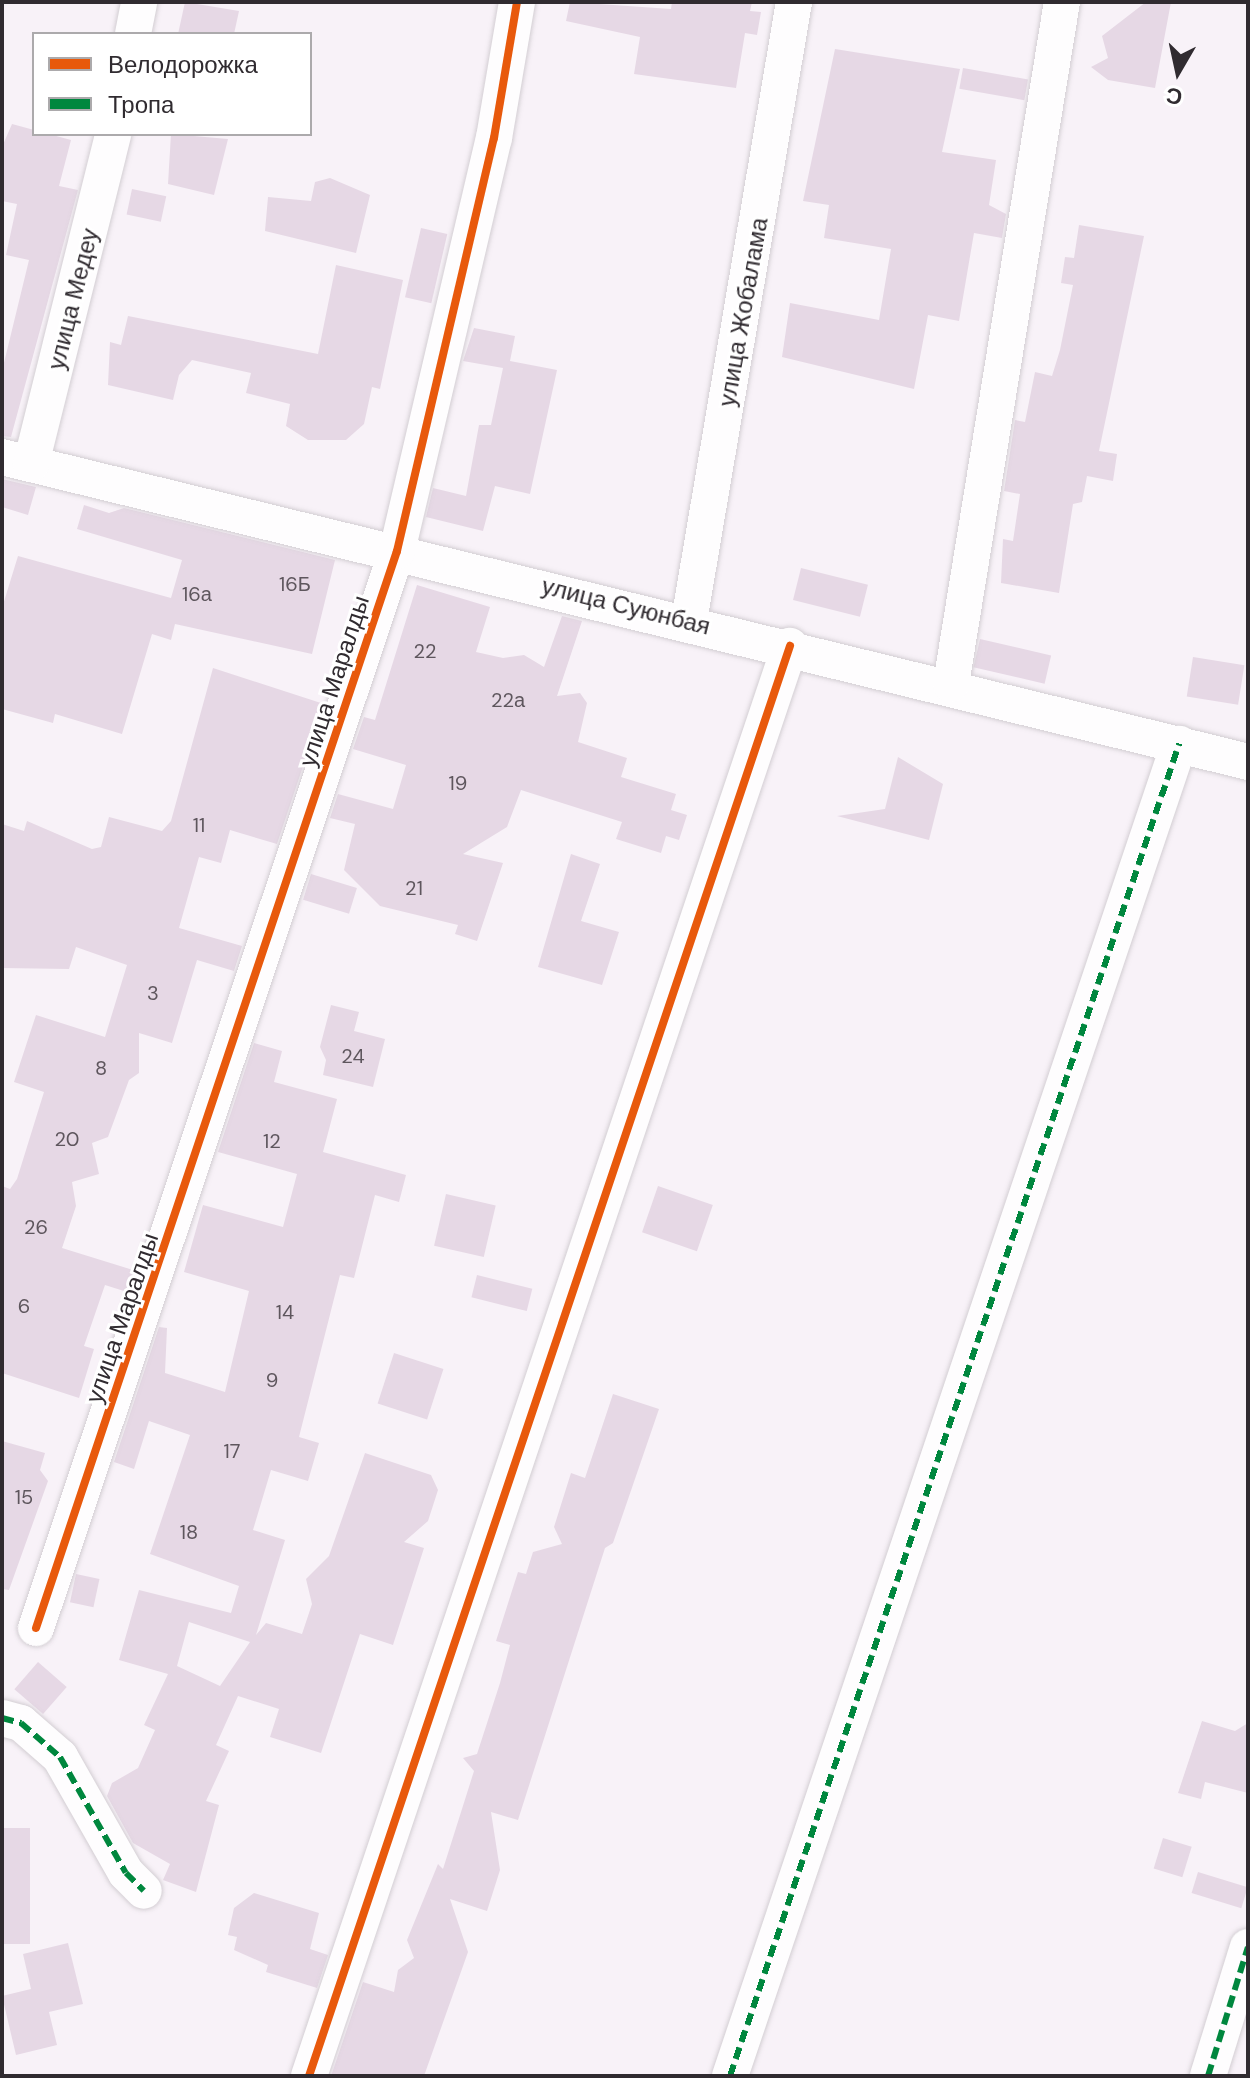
<!DOCTYPE html>
<html>
<head>
<meta charset="utf-8">
<style>
	body { margin:0 }
	#map { position:relative; width:1250px; height:2078px; overflow:hidden; background:#f8f2f8; font-family:"DM Sans",sans-serif }
	div>[style] { position:absolute }
	[style*='--x'] { left:calc(var(--x)*1px); top:calc(var(--y)*1px); width:calc(var(--w)*1px); rotate:calc(var(--a)*1deg) }
	.building>* { inset:0; background:#e6d8e5; transform-origin:0 0 }
	.roads { filter:drop-shadow(0 0 2px #d3ced3) drop-shadow(0 0 2px #d3ced3) }
	.minor>* { height:36px; margin:-18px; padding:0 18px; transform-origin:18px; border-radius:18px; background:#fefdfe }
	.quiet>* { height:6px; margin-top:-3px; transform-origin:0; background:repeating-linear-gradient(90deg,#00873e 0 12px,transparent 0 18px) }
	.cycleway>* { height:8px; margin:-4px; padding:0 4px; transform-origin:4px; border-radius:4px; background:#e8590c }
	span { translate:-50% -50%; white-space:nowrap; text-align:center; line-height:1.15; -webkit-text-stroke:6px #fff; paint-order:stroke }
	.number-label { font-size:20px; color:#5e565d }
	.number-label span { -webkit-text-stroke-width:0 }
	.street-label { font-size:24px; color:#302b30 }
	.frame { position:absolute; inset:0; border:4px solid #302b30; pointer-events:none }
	.legend { position:absolute; left:32px; top:32px; width:280px; height:104px; box-sizing:border-box; background:#fff; border:2px solid #acaaac; margin:0; padding:10px 14px; list-style:none; font-size:24px; color:#302b30 }
	.legend li { display:flex; align-items:center; gap:16px; height:40px }
	.legend b { width:40px; border:2px solid #acaaac }
	.north { position:absolute; left:1138px; top:32px; width:80px; height:80px; -webkit-text-stroke:6px #fff; paint-order:stroke; rotate:189deg; font-size:22px; font-weight:700; line-height:32px; text-align:center; color:#302b30 }
	.north::after { content:''; display:block; margin:auto; width:28px; height:36px; background:#302b30; clip-path:polygon(50% 0,100% 100%,50% 72%,0 100%) }
</style>
</head>
<body>
<div id="map">
	<div class="building">
		<i style="clip-path:polygon(185px 2px,239px 11px,234px 34px,178px 34px)"></i>
		<i style="clip-path:polygon(570px 2px,671px 9px,672px 2px,752px 2px,750px 11px,761px 12px,757px 35px,745px 33px,736px 88px,634px 74px,640px 37px,566px 21px)"></i>
		<i style="clip-path:polygon(1146px 2px,1171px 2px,1155px 88px,1108px 80px,1091px 67px,1108px 58px,1102px 36px)"></i>
		<i style="clip-path:polygon(835px 49px,960px 69px,942px 152px,996px 160px,989px 205px,1006px 214px,1002px 238px,974px 233px,959px 321px,928px 315px,914px 389px,782px 357px,790px 303px,879px 320px,891px 249px,824px 238px,829px 205px,803px 201px)"></i>
		<i style="left:963px;top:68px;width:66px;height:21px;rotate:10deg"></i>
		<i style="clip-path:polygon(12px 124px,71px 140px,59px 186px,78px 190px,11px 437px,2px 436px,2px 371px,29px 260px,6px 255px,17px 204px,2px 201px,2px 147px)"></i>
		<i style="clip-path:polygon(171px 134px,228px 139px,214px 195px,168px 184px)"></i>
		<i style="clip-path:polygon(330px 178px,370px 195px,356px 253px,265px 231px,268px 197px,311px 201px,315px 182px)"></i>
		<i style="left:132px;top:189px;width:35px;height:26px;rotate:12deg"></i>
		<i style="clip-path:polygon(1079px 225px,1144px 236px,1099px 451px,1117px 454px,1113px 481px,1087px 476px,1082px 502px,1073px 504px,1059px 593px,1001px 583px,1003px 539px,1013px 541px,1020px 494px,1004px 491px,1015px 420px,1025px 422px,1035px 372px,1052px 376px,1060px 350px,1073px 285px,1061px 283px,1065px 257px,1074px 258px)"></i>
		<i style="left:421px;top:228px;width:27px;height:71px;rotate:13deg"></i>
		<i style="clip-path:polygon(336px 265px,403px 280px,380px 389px,372px 387px,364px 424px,346px 440px,308px 440px,286px 426px,290px 404px,246px 393px,251px 373px,192px 360px,179px 375px,173px 400px,108px 385px,110px 342px,121px 345px,128px 316px,318px 354px)"></i>
		<i style="clip-path:polygon(474px 328px,515px 336px,510px 361px,557px 370px,530px 494px,495px 486px,483px 531px,426px 517px,433px 488px,466px 496px,479px 425px,491px 425px,503px 368px,463px 361px)"></i>
		<i style="clip-path:polygon(2px 479px,36px 487px,28px 515px,2px 507px)"></i>
		<i style="clip-path:polygon(84px 505px,109px 513px,124px 508px,335px 560px,312px 654px,175px 624px,171px 640px,152px 634px,122px 734px,55px 714px,53px 723px,2px 709px,2px 608px,18px 556px,171px 598px,182px 560px,77px 529px)"></i>
		<i style="left:801px;top:568px;width:69px;height:33px;rotate:14deg"></i>
		<i style="clip-path:polygon(417px 585px,490px 607px,476px 652px,503px 658px,524px 655px,544px 667px,562px 616px,582px 621px,557px 696px,580px 693px,587px 703px,578px 742px,627px 758px,621px 777px,676px 794px,671px 810px,687px 815px,679px 840px,666px 836px,661px 853px,616px 839px,622px 822px,521px 790px,507px 827px,463px 854px,503px 863px,477px 941px,455px 934px,458px 925px,380px 906px,344px 870px,355px 824px,330px 818px,338px 794px,393px 809px,406px 765px,353px 749px,364px 717px,375px 720px)"></i>
		<i style="left:980px;top:639px;width:73px;height:29px;rotate:13deg"></i>
		<i style="left:1193px;top:657px;width:52px;height:40px;rotate:9deg"></i>
		<i style="clip-path:polygon(213px 668px,324px 704px,277px 844px,230px 830px,221px 863px,199px 857px,179px 928px,242px 946px,234px 971px,197px 960px,172px 1043px,139px 1033px,139px 1073px,129px 1080px,108px 1137px,92px 1143px,99px 1174px,72px 1182px,76px 1206px,62px 1248px,133px 1270px,127px 1292px,105px 1285px,84px 1346px,94px 1349px,79px 1398px,2px 1373px,2px 1186px,10px 1189px,17px 1179px,44px 1092px,14px 1082px,36px 1015px,105px 1037px,127px 965px,76px 947px,69px 969px,2px 968px,2px 824px,24px 831px,27px 821px,92px 849px,101px 847px,109px 817px,162px 831px,171px 821px)"></i>
		<i style="clip-path:polygon(898px 757px,943px 784px,929px 840px,837px 816px,885px 809px)"></i>
		<i style="clip-path:polygon(571px 854px,600px 864px,581px 921px,619px 932px,602px 985px,538px 967px)"></i>
		<i style="left:311px;top:874px;width:48px;height:27px;rotate:17deg"></i>
		<i style="clip-path:polygon(331px 1005px,359px 1012px,354px 1031px,385px 1039px,373px 1087px,323px 1075px,326px 1060px,320px 1047px)"></i>
		<i style="clip-path:polygon(evenodd,254px 1043px,282px 1051px,274px 1082px,337px 1099px,323px 1152px,406px 1175px,399px 1202px,375px 1195px,354px 1278px,340px 1275px,299px 1437px,319px 1443px,308px 1481px,271px 1470px,253px 1530px,285px 1540px,256px 1635px,266px 1623px,302px 1634px,312px 1604px,306px 1579px,329px 1556px,365px 1453px,431px 1475px,438px 1490px,428px 1521px,404px 1542px,424px 1548px,393px 1645px,360px 1634px,321px 1753px,270px 1737px,279px 1709px,238px 1696px,216px 1745px,229px 1751px,206px 1801px,219px 1805px,196px 1892px,163px 1880px,170px 1864px,133px 1843px,107px 1796px,112px 1783px,138px 1768px,155px 1730px,144px 1725px,168px 1674px,119px 1660px,139px 1590px,231px 1613px,239px 1586px,150px 1554px,190px 1435px,149px 1421px,134px 1469px,114px 1462px,159px 1327px,167px 1328px,165px 1373px,225px 1392px,249px 1291px,184px 1272px,203px 1205px,283px 1227px,297px 1174px,218px 1152px,254px 1043px,189px 1622px,250px 1642px,220px 1686px,177px 1666px,189px 1622px)"></i>
		<i style="left:658px;top:1186px;width:58px;height:49px;rotate:19deg"></i>
		<i style="left:446px;top:1194px;width:51px;height:53px;rotate:13deg"></i>
		<i style="left:477px;top:1275px;width:57px;height:23px;rotate:14deg"></i>
		<i style="left:394px;top:1353px;width:52px;height:53px;rotate:18deg"></i>
		<i style="clip-path:polygon(613px 1394px,659px 1409px,613px 1543px,605px 1548px,518px 1820px,491px 1812px,500px 1870px,487px 1911px,450px 1899px,468px 1952px,424px 2076px,331px 2076px,363px 1982px,394px 1992px,398px 1970px,414px 1958px,407px 1940px,438px 1864px,443px 1869px,474px 1771px,463px 1758px,477px 1754px,500px 1683px,510px 1645px,496px 1641px,518px 1572px,526px 1574px,533px 1552px,562px 1544px,554px 1527px,571px 1473px,585px 1478px)"></i>
		<i style="clip-path:polygon(2px 1441px,45px 1453px,40px 1470px,48px 1481px,9px 1590px,2px 1589px)"></i>
		<i style="left:76px;top:1574px;width:24px;height:29px;rotate:12deg"></i>
		<i style="left:38px;top:1662px;width:38px;height:36px;rotate:41deg"></i>
		<i style="clip-path:polygon(1202px 1721px,1235px 1731px,1248px 1723px,1248px 1793px,1205px 1782px,1201px 1799px,1178px 1793px)"></i>
		<i style="left:30px;top:1828px;width:116px;height:28px;rotate:90deg"></i>
		<i style="left:1163px;top:1838px;width:30px;height:32px;rotate:17deg"></i>
		<i style="left:1198px;top:1872px;width:52px;height:22px;rotate:17deg"></i>
		<i style="clip-path:polygon(254px 1893px,319px 1913px,310px 1949px,328px 1955px,317px 1988px,266px 1972px,268px 1965px,234px 1950px,237px 1937px,228px 1935px,234px 1908px)"></i>
		<i style="clip-path:polygon(68px 1943px,83px 2004px,49px 2012px,57px 2045px,16px 2055px,2px 1996px,31px 1989px,23px 1954px)"></i>
	</div>
	<div class="roads">
		<div class="minor">
			<i style="--x:133;--y:34;--w:33;--a:-79"></i>
			<i style="--x:2;--y:457;--w:1283;--a:13.75"></i>
			<i style="--x:31;--y:464;--w:340;--a:-76"></i>
			<i style="--x:689;--y:621;--w:628;--a:-80.37"></i>
			<i style="--x:951;--y:684;--w:691;--a:-80.76"></i>
			<i style="--x:36;--y:1628;--w:1136;--a:-71.47"></i>
			<i style="--x:397;--y:551;--w:424;--a:-76.8"></i>
			<i style="--x:494;--y:138;--w:138;--a:-80.4"></i>
			<i style="--x:2;--y:1718;--w:20;--a:15"></i>
			<i style="--x:21;--y:1723;--w:52;--a:41.1"></i>
			<i style="--x:60;--y:1757;--w:133;--a:60.4"></i>
			<i style="--x:126;--y:1873;--w:25;--a:45"></i>
			<i style="--x:309;--y:2076;--w:1509;--a:-71.41"></i>
			<i style="--x:730;--y:2076;--w:1406;--a:-71.37"></i>
			<i style="--x:1208;--y:2076;--w:135;--a:-72.8"></i>
		</div>
	</div>
	<div class="quiet">
		<i style="--x:2;--y:1718;--w:20;--a:15"></i>
		<i style="--x:21;--y:1723;--w:52;--a:41.1"></i>
		<i style="--x:60;--y:1757;--w:133;--a:60.4"></i>
		<i style="--x:126;--y:1873;--w:25;--a:45"></i>
		<i style="--x:730;--y:2076;--w:1406;--a:-71.37"></i>
		<i style="--x:1208;--y:2076;--w:135;--a:-72.8"></i>
	</div>
	<div class="cycleway">
		<i style="--x:36;--y:1628;--w:1136;--a:-71.47"></i>
		<i style="--x:397;--y:551;--w:424;--a:-76.8"></i>
		<i style="--x:494;--y:138;--w:138;--a:-80.4"></i>
		<i style="--x:309;--y:2076;--w:1509;--a:-71.41"></i>
	</div>
	<div class="number-label">
		<span style="left:295px;top:584px">16Б</span>
		<span style="left:197px;top:594px">16а</span>
		<span style="left:425px;top:651px">22</span>
		<span style="left:508px;top:700px">22а</span>
		<span style="left:458px;top:783px">19</span>
		<span style="left:199px;top:825px">11</span>
		<span style="left:414px;top:888px">21</span>
		<span style="left:153px;top:993px">3</span>
		<span style="left:353px;top:1056px">24</span>
		<span style="left:101px;top:1068px">8</span>
		<span style="left:67px;top:1139px">20</span>
		<span style="left:272px;top:1141px">12</span>
		<span style="left:36px;top:1227px">26</span>
		<span style="left:24px;top:1306px">6</span>
		<span style="left:285px;top:1312px">14</span>
		<span style="left:272px;top:1380px">9</span>
		<span style="left:232px;top:1451px">17</span>
		<span style="left:24px;top:1497px">15</span>
		<span style="left:189px;top:1532px">18</span>
	</div>
	<div class="street-label">
		<span style="left:73px;top:299px;rotate:-76deg">улица Медеу</span>
		<span style="left:743px;top:312px;rotate:-80deg">улица Жобалама</span>
		<span style="left:626px;top:606px;rotate:14deg">улица Суюнбая</span>
		<span style="left:334px;top:681px;rotate:-72deg">улица Маралды</span>
		<span style="left:122px;top:1318px;rotate:-71deg">улица Маралды</span>
	</div>
	<div class="frame"></div>
	<ul class="legend">
	<li><b style="height:10px;background:#e8590c"></b>Велодорожка</li>
	<li><b style="height:10px;background:#00873e"></b>Тропа</li>
	</ul>
	<div class="north">С</div>
</div>
</body>
</html>
